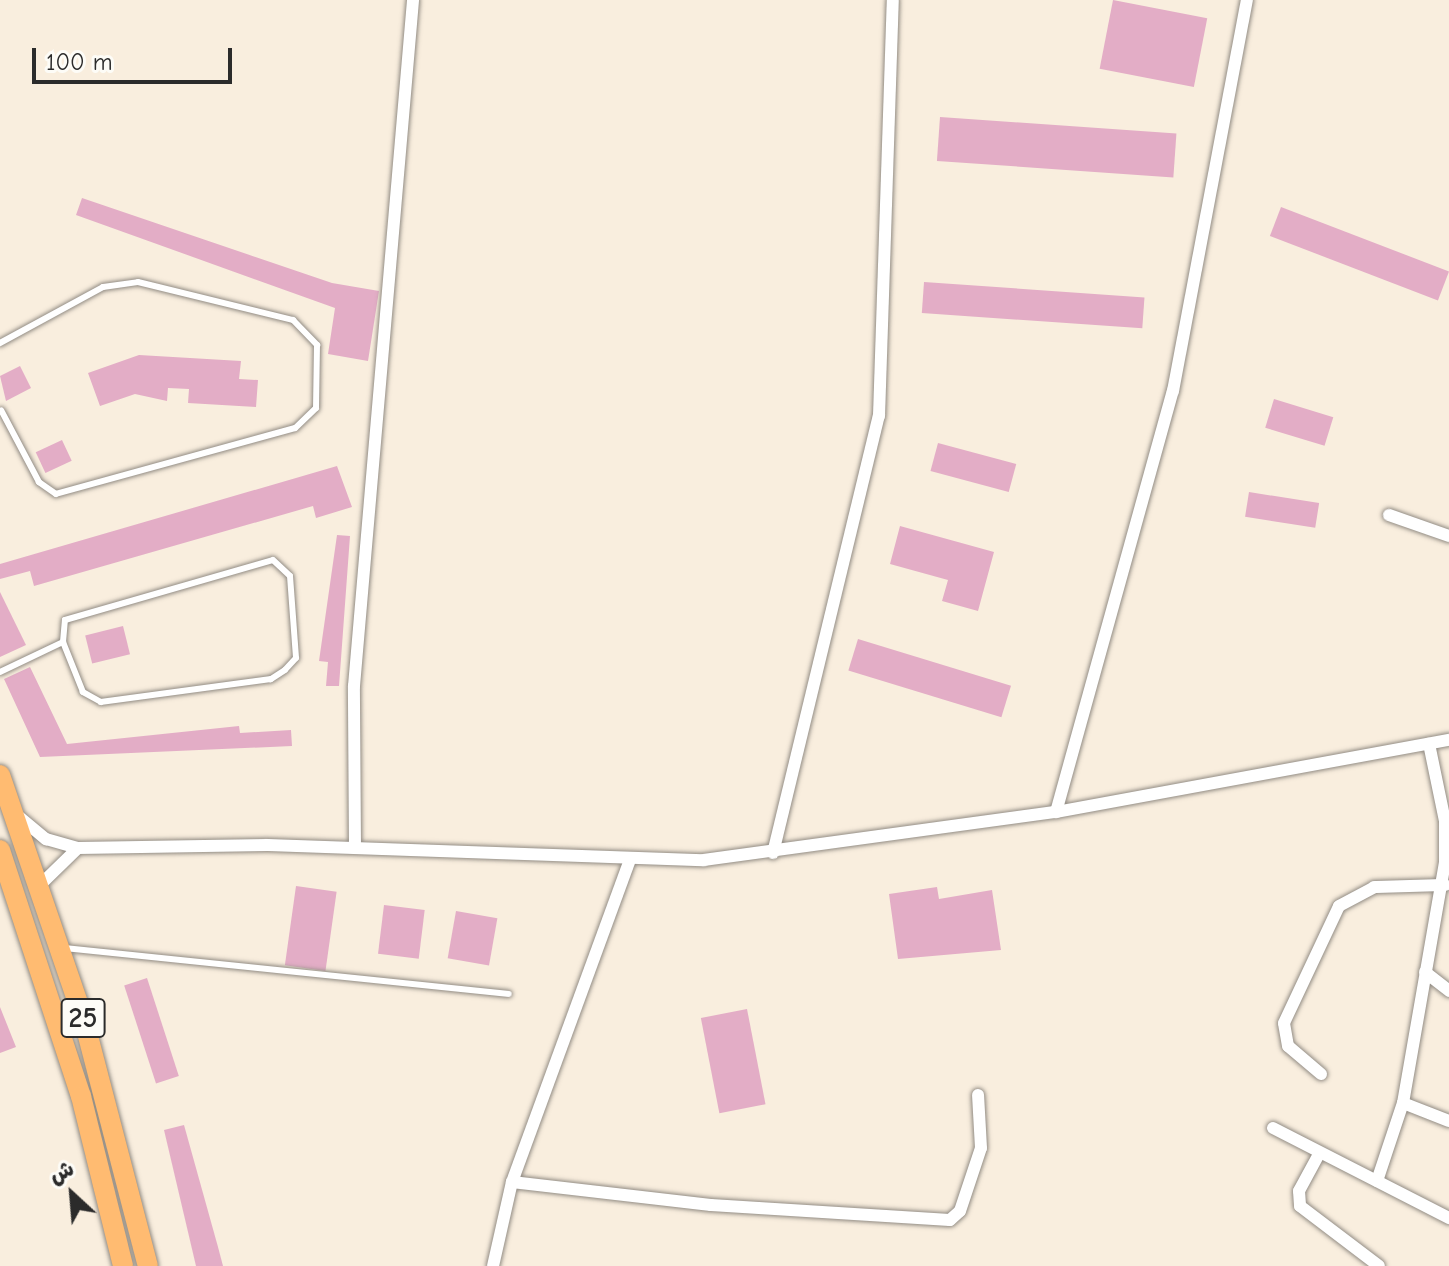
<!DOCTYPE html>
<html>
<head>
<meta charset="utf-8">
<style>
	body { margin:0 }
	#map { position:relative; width:1449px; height:1266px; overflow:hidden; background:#f9eede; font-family:"Comic Neue","Playpen Sans Arabic",sans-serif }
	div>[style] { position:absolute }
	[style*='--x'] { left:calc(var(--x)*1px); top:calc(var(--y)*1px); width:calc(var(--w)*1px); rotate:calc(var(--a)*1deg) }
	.building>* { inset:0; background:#e3adc6; transform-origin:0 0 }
	.roads { filter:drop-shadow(0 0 2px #928c84) drop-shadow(0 0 2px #928c84) }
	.service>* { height:6px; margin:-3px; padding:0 3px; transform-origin:3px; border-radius:3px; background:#fff }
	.minor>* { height:12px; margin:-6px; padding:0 6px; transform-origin:6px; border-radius:6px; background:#fff }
	.primary>* { height:20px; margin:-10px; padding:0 10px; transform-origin:10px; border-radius:10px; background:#ffbb71 }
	span { translate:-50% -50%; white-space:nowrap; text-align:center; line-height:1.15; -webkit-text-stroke:6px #fdfcf7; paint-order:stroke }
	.shield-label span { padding:2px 6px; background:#fdfcf7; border:2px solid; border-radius:6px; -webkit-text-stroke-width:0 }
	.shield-label { font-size:28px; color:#2b2b2b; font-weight:700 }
	.north { position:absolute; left:32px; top:1154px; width:80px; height:80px; -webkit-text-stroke:6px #fdfcf7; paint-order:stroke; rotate:334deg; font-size:22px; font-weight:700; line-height:32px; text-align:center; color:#2b2b2b }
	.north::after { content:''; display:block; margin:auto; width:28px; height:36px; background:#2b2b2b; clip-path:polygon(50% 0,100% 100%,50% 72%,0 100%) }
	.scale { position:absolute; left:32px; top:48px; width:200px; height:36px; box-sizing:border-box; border:4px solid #2b2b2b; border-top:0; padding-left:10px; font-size:24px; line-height:28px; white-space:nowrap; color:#2b2b2b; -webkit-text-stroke:6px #fdfcf7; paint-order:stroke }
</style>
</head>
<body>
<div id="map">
	<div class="building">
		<i style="left:1113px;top:0;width:96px;height:70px;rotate:11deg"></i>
		<i style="left:940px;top:117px;width:237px;height:44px;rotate:4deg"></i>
		<i style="clip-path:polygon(82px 198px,332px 283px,379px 291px,368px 361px,328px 354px,335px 308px,76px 215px)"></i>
		<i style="left:1281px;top:207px;width:180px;height:31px;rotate:21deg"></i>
		<i style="left:924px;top:282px;width:221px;height:31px;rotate:4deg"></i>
		<i style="clip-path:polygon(139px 355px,241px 361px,239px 379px,258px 380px,256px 407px,188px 403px,189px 389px,168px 388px,167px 401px,135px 394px,100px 406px,88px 373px)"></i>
		<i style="clip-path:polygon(20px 366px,31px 388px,6px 401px,0 376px)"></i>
		<i style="left:1274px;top:399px;width:62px;height:30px;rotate:17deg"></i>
		<i style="left:62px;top:440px;width:23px;height:29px;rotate:65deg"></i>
		<i style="left:938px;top:443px;width:81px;height:29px;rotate:15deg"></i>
		<i style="clip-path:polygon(337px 466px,352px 507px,316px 518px,313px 506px,34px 586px,30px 571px,0 579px,0 564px)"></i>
		<i style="left:1249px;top:492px;width:71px;height:25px;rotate:9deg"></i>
		<i style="clip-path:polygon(900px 526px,994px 552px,978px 611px,942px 601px,948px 580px,890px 564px)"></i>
		<i style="clip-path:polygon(337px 535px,350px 536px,339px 686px,326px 686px,328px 662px,319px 661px)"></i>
		<i style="clip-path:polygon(0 592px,26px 645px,0 657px)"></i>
		<i style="left:123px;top:626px;width:29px;height:39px;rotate:76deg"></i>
		<i style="left:858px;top:639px;width:160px;height:33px;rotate:17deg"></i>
		<i style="clip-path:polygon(30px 667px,67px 744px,239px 726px,240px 733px,291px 730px,292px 746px,40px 757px,4px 679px)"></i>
		<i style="left:296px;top:886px;width:41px;height:80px;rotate:8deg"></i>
		<i style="clip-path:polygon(937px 887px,939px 899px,992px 890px,1001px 950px,898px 959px,889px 894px)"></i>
		<i style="left:384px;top:905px;width:41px;height:49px;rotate:7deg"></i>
		<i style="left:456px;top:911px;width:42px;height:48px;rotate:10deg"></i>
		<i style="left:147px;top:978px;width:103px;height:24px;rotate:72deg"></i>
		<i style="clip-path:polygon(0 1007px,16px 1047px,0 1053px)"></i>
		<i style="left:747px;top:1009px;width:97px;height:47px;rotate:79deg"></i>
		<i style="clip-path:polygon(184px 1125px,218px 1247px,223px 1266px,196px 1266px,164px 1130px)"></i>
	</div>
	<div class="roads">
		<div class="service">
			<i style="--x:0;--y:343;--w:117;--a:-28.5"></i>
			<i style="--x:103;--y:287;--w:35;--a:-8"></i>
			<i style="--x:138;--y:282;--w:160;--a:13.8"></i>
			<i style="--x:293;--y:320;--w:35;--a:46"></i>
			<i style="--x:317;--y:345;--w:63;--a:90.9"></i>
			<i style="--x:316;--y:408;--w:29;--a:136"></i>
			<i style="--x:295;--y:428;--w:248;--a:164.6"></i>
			<i style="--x:56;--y:494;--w:21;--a:-145"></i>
			<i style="--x:39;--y:482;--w:81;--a:-117.8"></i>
			<i style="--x:273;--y:560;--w:23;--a:43"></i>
			<i style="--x:290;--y:576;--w:82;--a:85.8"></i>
			<i style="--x:296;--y:658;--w:16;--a:133"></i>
			<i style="--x:285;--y:670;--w:17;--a:147"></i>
			<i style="--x:271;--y:679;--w:172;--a:172.3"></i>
			<i style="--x:101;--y:702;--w:21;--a:-151"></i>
			<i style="--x:83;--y:692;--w:54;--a:-111.8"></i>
			<i style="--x:63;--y:642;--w:22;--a:-85"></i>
			<i style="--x:65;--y:620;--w:216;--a:-16.1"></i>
			<i style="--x:0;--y:672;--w:70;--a:-25.5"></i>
			<i style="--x:65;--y:948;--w:446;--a:5.9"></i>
		</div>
		<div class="minor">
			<i style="--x:1389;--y:515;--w:64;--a:19.3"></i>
			<i style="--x:1056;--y:812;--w:437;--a:-74.5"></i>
			<i style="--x:1173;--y:391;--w:398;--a:-79.3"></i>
			<i style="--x:17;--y:815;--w:38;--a:40"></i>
			<i style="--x:46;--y:839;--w:33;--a:16"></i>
			<i style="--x:78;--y:848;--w:189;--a:-0.9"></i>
			<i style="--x:267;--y:845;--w:437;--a:2"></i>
			<i style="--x:704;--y:860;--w:355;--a:-7.8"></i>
			<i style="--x:1056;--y:812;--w:400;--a:-10.4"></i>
			<i style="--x:355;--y:847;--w:161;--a:-90.4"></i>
			<i style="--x:354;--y:686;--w:689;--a:-85.08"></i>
			<i style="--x:773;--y:853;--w:450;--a:-76.4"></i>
			<i style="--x:879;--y:416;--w:416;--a:-88.1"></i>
			<i style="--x:40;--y:885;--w:53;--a:-44.2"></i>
			<i style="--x:1425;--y:972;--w:31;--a:38"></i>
			<i style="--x:1321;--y:1074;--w:43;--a:-139.7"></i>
			<i style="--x:1288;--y:1046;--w:23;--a:-100"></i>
			<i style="--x:1284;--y:1023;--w:129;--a:-64.8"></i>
			<i style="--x:1339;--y:906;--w:40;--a:-28"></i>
			<i style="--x:1374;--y:887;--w:71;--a:-1.6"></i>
			<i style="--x:1403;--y:1103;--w:49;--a:21.4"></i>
			<i style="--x:1273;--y:1128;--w:198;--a:27.1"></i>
			<i style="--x:1319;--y:1154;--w:42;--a:118.4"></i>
			<i style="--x:1299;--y:1191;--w:15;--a:86"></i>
			<i style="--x:1300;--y:1206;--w:99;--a:37.2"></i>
			<i style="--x:1377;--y:1181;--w:82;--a:-71.6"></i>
			<i style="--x:1403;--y:1103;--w:245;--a:-80.1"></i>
			<i style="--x:1445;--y:862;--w:41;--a:-90"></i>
			<i style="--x:1445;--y:821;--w:79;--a:-101.7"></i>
			<i style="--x:512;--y:1182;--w:200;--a:6.6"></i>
			<i style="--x:711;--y:1205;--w:239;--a:3.6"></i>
			<i style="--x:950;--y:1220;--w:13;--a:-42"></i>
			<i style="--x:960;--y:1211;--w:66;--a:-71.6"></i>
			<i style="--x:981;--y:1148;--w:53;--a:-93.2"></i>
			<i style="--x:493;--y:1266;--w:86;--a:-77.3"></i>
			<i style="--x:512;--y:1182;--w:344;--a:-69.9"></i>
		</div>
		<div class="primary">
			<i style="--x:0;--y:775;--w:256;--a:71.1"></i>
			<i style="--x:83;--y:1017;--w:257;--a:75.4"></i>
			<i style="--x:0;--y:850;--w:259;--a:71.8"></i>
			<i style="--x:81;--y:1096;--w:175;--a:76.1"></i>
		</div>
	</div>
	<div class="shield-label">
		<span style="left:83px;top:1018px">25</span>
	</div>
	<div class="north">ش</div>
	<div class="scale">100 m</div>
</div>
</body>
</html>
